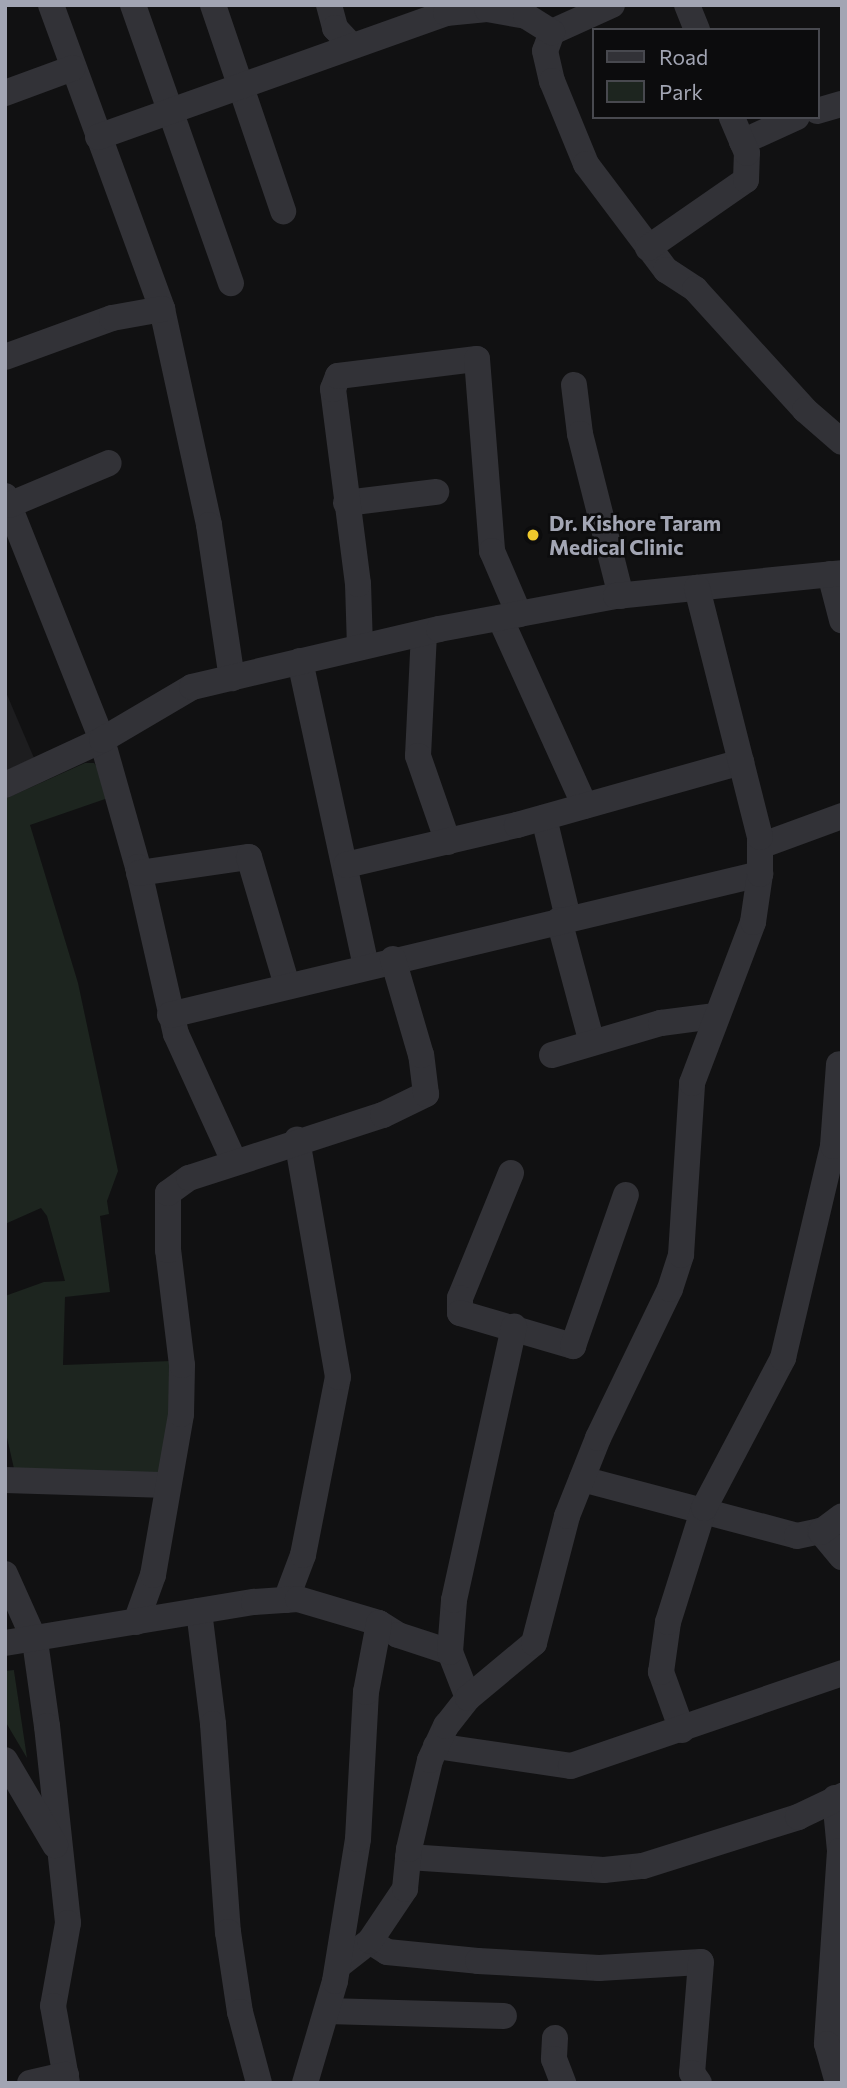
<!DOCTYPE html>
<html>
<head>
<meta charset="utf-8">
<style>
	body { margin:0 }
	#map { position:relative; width:847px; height:2088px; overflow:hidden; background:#111112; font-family:Commissioner,sans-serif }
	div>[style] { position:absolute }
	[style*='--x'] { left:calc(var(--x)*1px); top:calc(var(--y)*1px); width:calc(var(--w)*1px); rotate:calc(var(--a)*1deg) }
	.built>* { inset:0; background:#1d1d1f }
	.green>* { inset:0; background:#1d251f }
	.minor>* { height:26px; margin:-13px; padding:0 13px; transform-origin:13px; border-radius:13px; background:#323237 }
	.dots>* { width:19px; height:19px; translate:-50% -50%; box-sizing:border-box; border:4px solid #0c0c0d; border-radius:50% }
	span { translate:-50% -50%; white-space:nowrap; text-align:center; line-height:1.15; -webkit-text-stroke:5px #0c0c0d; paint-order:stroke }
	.poi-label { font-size:21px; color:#a2a5b3; font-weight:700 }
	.left { translate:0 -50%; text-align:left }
	.frame { position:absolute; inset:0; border:7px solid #a2a5b3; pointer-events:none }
	.legend { position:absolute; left:592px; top:28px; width:228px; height:91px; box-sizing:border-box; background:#0c0c0d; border:2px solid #48494f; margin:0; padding:9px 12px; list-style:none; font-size:21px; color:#a2a5b3 }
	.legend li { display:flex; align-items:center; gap:14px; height:35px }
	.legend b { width:35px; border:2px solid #48494f }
</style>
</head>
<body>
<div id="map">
	<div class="built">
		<i style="clip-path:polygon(5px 690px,34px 758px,5px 771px)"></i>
	</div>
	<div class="green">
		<i style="clip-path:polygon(85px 763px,94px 763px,99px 770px,108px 798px,30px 825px,78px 983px,118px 1171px,107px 1201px,109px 1214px,100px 1216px,110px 1292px,65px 1297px,63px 1365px,171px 1361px,173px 1382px,162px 1477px,15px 1473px,5px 1429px,5px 1296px,44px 1282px,65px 1281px,47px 1216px,41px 1208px,5px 1224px,5px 799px)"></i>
		<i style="clip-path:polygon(14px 1670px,14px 1671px,27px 1758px,5px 1721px,5px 1671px)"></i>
	</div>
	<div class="minor">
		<i style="--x:51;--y:5;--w:324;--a:69.9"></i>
		<i style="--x:162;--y:309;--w:221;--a:77.7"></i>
		<i style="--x:209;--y:525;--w:155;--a:81.5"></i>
		<i style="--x:133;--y:5;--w:295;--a:70.6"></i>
		<i style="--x:213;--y:5;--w:218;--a:71.2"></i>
		<i style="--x:329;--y:5;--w:24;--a:75"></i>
		<i style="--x:335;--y:28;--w:22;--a:47"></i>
		<i style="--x:612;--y:5;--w:66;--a:155.8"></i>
		<i style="--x:552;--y:32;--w:20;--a:110"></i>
		<i style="--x:545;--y:51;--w:31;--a:77"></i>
		<i style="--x:552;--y:81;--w:90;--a:67.7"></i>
		<i style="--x:586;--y:164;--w:133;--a:53"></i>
		<i style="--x:666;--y:270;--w:35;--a:33"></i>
		<i style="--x:695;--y:289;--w:164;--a:47.7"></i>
		<i style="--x:805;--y:410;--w:49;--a:40.9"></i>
		<i style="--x:687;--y:5;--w:27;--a:68"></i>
		<i style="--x:5;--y:93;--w:72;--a:-20.2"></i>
		<i style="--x:817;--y:111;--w:26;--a:-16"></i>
		<i style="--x:98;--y:137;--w:369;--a:-19.6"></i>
		<i style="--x:446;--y:13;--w:41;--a:-5.6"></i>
		<i style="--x:487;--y:9;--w:40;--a:10"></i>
		<i style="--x:526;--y:16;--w:31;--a:32"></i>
		<i style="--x:742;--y:142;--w:60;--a:-24.4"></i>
		<i style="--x:648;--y:248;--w:119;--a:-34.8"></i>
		<i style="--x:746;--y:180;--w:27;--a:-88"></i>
		<i style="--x:747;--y:153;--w:39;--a:-113"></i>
		<i style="--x:5;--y:357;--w:114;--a:-20"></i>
		<i style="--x:112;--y:318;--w:51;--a:-10.2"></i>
		<i style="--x:574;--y:385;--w:49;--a:83"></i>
		<i style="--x:580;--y:434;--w:167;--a:75.8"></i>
		<i style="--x:5;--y:496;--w:263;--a:68.3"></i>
		<i style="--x:102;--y:740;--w:132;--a:74.2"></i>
		<i style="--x:138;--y:867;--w:171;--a:77.2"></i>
		<i style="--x:176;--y:1034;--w:140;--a:65.5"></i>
		<i style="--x:346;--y:503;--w:91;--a:-7"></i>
		<i style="--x:9;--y:505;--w:108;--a:-22.8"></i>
		<i style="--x:830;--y:574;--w:48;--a:75.4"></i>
		<i style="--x:500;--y:618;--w:206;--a:65.7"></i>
		<i style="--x:424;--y:633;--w:123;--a:92.8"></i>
		<i style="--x:418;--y:756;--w:91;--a:70.8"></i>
		<i style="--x:360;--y:647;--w:63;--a:-91.8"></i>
		<i style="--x:358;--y:584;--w:197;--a:-97.3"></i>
		<i style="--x:333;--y:389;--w:14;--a:-69"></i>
		<i style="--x:338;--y:376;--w:140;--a:-7"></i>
		<i style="--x:477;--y:359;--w:193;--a:85.5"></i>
		<i style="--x:492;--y:551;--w:69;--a:66.8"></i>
		<i style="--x:300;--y:661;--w:312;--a:77.8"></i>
		<i style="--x:5;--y:785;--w:107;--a:-24.9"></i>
		<i style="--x:102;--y:740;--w:104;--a:-30.5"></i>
		<i style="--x:192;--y:687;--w:254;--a:-13.2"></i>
		<i style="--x:439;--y:629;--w:180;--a:-10.6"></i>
		<i style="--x:616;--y:596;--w:227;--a:-5.8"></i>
		<i style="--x:544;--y:818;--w:103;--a:76.5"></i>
		<i style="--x:760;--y:846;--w:87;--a:-20.1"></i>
		<i style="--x:346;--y:865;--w:176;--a:-13.2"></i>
		<i style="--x:517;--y:825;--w:233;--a:-15.7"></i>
		<i style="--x:139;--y:873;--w:111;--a:-8.3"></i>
		<i style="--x:249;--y:857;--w:134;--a:73.5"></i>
		<i style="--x:559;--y:920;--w:127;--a:75"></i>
		<i style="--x:170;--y:1015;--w:607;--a:-13.44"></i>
		<i style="--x:552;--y:1055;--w:114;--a:-16.4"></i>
		<i style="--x:661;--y:1023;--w:53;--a:-7.5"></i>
		<i style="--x:511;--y:1173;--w:135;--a:112.2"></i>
		<i style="--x:460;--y:1298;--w:15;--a:90"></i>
		<i style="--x:460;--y:1313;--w:118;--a:16.3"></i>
		<i style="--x:573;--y:1346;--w:160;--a:-70.7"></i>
		<i style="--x:582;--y:1479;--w:222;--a:14.8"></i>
		<i style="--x:797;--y:1536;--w:24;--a:-12"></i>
		<i style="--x:820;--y:1531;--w:34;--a:50"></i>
		<i style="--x:5;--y:1480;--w:163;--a:1.8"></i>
		<i style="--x:821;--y:1532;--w:26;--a:-37"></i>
		<i style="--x:5;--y:1574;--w:73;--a:65.9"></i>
		<i style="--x:35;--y:1641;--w:86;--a:82"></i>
		<i style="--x:47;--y:1726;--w:198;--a:83.9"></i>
		<i style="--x:68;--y:1923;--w:84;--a:100.2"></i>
		<i style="--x:53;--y:2006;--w:78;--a:79.7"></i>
		<i style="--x:286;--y:1600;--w:48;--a:-69.3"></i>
		<i style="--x:303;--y:1555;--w:181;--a:-78.9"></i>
		<i style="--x:338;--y:1377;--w:241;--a:-99.8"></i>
		<i style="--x:199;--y:1611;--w:114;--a:82.9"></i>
		<i style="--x:213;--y:1724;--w:209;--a:85.9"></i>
		<i style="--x:228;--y:1932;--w:81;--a:81.5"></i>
		<i style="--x:240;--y:2012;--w:73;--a:75"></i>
		<i style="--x:136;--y:1622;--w:50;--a:-70.1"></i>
		<i style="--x:153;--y:1575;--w:163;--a:-80.1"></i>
		<i style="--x:181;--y:1414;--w:49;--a:-88.8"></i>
		<i style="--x:182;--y:1365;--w:116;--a:-96.9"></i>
		<i style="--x:168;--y:1250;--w:57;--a:-90"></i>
		<i style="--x:168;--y:1193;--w:26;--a:-36"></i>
		<i style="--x:189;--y:1178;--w:204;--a:-18"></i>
		<i style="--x:383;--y:1115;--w:48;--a:-26"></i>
		<i style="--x:426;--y:1094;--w:39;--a:-97"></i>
		<i style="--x:421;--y:1055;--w:100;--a:-106.3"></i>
		<i style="--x:5;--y:1643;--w:252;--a:-9.4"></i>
		<i style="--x:254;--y:1602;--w:44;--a:-3.9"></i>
		<i style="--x:298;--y:1599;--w:84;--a:16.5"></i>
		<i style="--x:379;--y:1623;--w:22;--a:32"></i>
		<i style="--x:398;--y:1635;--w:55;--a:18.1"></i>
		<i style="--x:468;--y:1698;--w:49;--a:-111.4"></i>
		<i style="--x:450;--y:1652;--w:52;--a:-85.6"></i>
		<i style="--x:454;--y:1600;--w:280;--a:-77.6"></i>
		<i style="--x:682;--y:1730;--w:62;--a:-109.9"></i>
		<i style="--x:661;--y:1672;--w:50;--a:-82"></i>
		<i style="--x:668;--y:1622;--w:120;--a:-72.5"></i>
		<i style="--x:704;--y:1508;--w:170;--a:-62.2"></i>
		<i style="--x:783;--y:1358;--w:218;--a:-76.7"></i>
		<i style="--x:833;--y:1146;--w:82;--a:-85.8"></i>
		<i style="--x:436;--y:1746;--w:136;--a:8.4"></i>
		<i style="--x:571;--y:1766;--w:287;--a:-18.9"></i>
		<i style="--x:5;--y:1760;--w:99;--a:59.5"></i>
		<i style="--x:835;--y:1798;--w:53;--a:84.6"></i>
		<i style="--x:840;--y:1851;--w:193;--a:93.9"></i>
		<i style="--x:827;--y:2044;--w:41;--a:74.2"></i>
		<i style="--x:408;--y:1857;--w:196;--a:3.8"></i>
		<i style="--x:604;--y:1870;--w:39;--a:-6"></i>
		<i style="--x:643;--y:1866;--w:163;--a:-17.5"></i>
		<i style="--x:798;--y:1817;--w:49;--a:-25.5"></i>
		<i style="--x:370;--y:1941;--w:20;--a:33"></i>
		<i style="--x:387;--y:1952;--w:91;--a:5.6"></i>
		<i style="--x:478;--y:1961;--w:121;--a:3.3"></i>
		<i style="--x:599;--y:1968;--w:102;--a:-3.4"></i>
		<i style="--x:701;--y:1962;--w:111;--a:94.6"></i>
		<i style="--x:692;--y:2073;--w:12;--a:55"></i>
		<i style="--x:338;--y:1966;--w:41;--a:-38"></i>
		<i style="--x:370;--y:1941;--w:63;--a:-56.1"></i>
		<i style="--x:405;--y:1889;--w:40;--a:-84.3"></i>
		<i style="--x:409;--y:1849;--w:91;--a:-76.7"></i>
		<i style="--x:430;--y:1760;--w:38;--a:-65"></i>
		<i style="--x:446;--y:1726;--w:36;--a:-52"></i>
		<i style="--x:468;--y:1698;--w:86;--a:-39.8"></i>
		<i style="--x:534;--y:1643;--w:131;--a:-75.4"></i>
		<i style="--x:567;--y:1516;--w:84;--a:-68.3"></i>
		<i style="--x:598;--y:1438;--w:165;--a:-64.2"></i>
		<i style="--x:670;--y:1289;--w:36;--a:-72"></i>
		<i style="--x:681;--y:1255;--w:172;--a:-86.3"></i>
		<i style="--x:692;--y:1083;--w:172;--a:-69.2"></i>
		<i style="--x:753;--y:922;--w:49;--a:-81.7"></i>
		<i style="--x:760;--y:874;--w:37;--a:-90"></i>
		<i style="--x:760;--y:837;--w:257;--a:-104.2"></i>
		<i style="--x:327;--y:2011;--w:177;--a:1.6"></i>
		<i style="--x:555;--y:2038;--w:21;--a:93"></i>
		<i style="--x:554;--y:2059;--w:26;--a:69"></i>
		<i style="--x:30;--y:2083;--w:37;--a:-13"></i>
		<i style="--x:305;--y:2083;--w:106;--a:-73.6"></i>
		<i style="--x:335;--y:1981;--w:144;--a:-80.8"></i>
		<i style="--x:358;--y:1839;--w:147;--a:-86.9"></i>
		<i style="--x:366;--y:1692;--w:70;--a:-79.3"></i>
	</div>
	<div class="dots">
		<i style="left:533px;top:535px;background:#efc92c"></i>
	</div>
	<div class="poi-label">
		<span class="left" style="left:549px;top:535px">Dr. Kishore Taram<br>Medical Clinic</span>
	</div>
	<div class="frame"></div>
	<ul class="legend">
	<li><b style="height:9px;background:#323237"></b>Road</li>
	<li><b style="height:19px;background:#1d251f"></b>Park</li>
	</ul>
</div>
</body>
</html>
